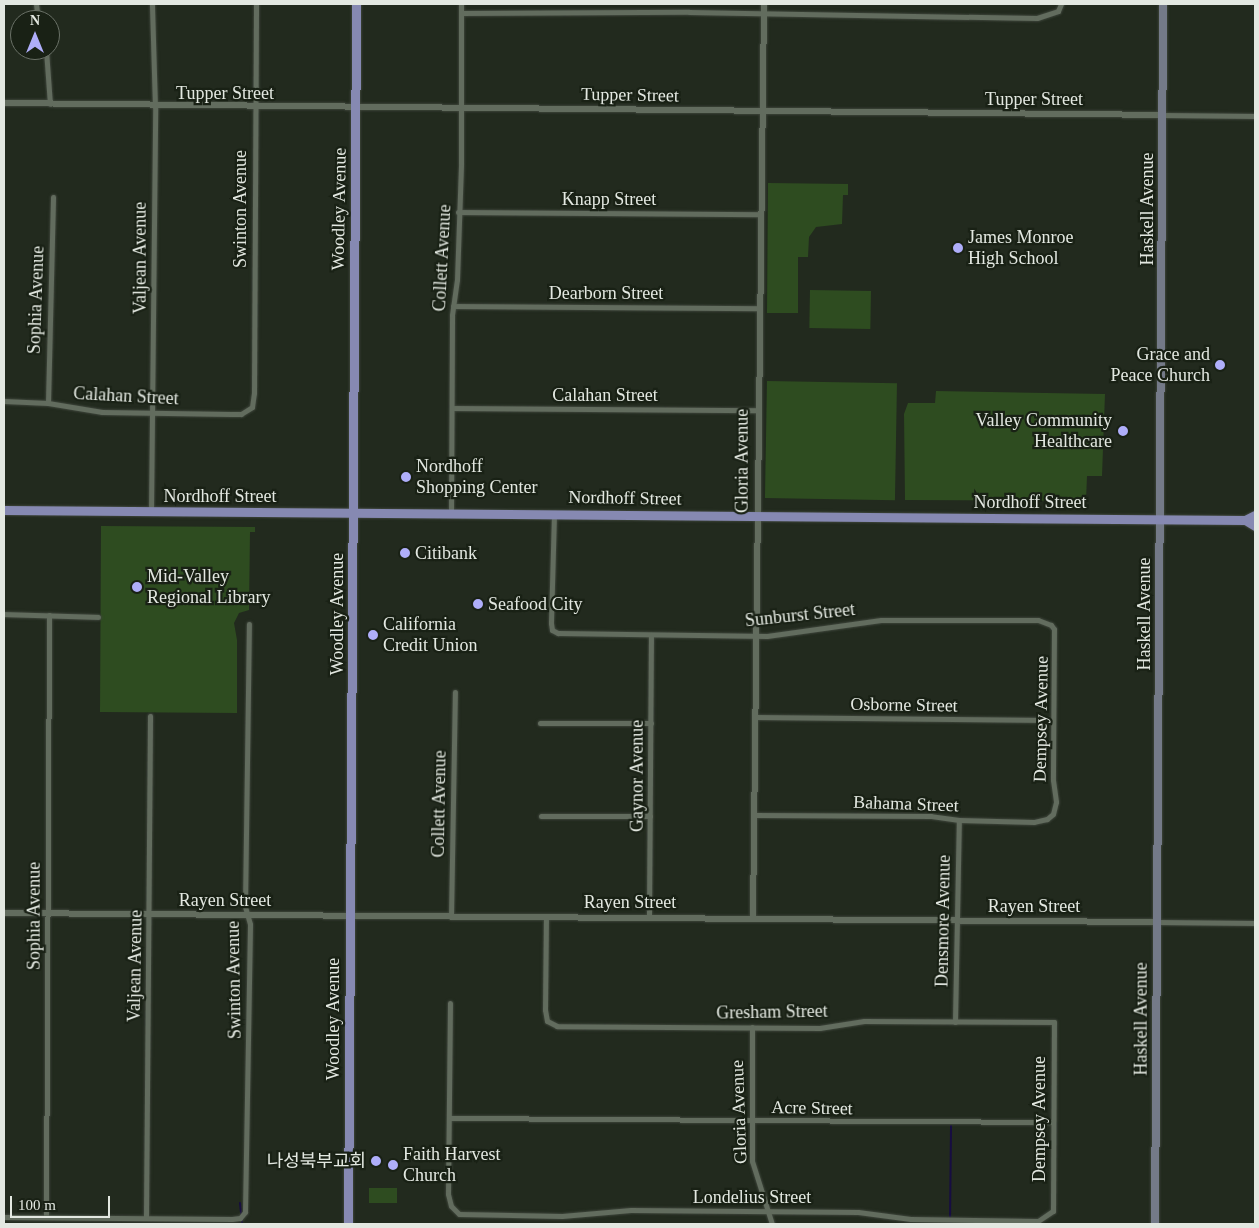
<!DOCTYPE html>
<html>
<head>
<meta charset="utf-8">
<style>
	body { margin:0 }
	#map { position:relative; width:1259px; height:1228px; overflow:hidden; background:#222a1e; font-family:"Times New Roman","Noto Sans KR",serif }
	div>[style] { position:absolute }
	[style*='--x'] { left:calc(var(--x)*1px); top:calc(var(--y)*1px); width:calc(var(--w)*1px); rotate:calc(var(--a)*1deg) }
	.green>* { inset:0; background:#2e4c20; transform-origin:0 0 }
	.stream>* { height:2px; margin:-1px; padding:0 1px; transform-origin:1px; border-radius:1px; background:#170d42 }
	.roads { filter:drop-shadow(0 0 1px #3f463c) drop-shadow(0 0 1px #3f463c) }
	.minor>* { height:5px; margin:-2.5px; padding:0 2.5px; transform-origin:2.5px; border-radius:2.5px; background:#626c5e }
	.tertiary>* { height:6px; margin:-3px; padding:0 3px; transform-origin:3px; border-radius:3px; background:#626c5e }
	.secondary>* { height:8px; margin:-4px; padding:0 4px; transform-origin:4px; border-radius:4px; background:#747a88 }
	.primary>* { height:9px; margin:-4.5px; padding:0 4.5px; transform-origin:4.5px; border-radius:4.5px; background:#8689b2 }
	.dots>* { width:14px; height:14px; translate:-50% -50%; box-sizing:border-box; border:2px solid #192115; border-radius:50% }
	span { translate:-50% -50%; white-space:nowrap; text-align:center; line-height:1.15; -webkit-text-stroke:4.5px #192115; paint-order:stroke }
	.street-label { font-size:18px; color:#e3e8e1 }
	.poi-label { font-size:18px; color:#e3e8e1 }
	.left { translate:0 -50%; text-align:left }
	.right { translate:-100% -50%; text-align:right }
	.frame { position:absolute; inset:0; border:5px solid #e3e8e1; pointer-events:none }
	.north { position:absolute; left:10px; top:10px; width:50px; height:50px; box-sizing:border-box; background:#192115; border:1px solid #6a7167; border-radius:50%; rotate:0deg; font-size:14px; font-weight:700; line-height:20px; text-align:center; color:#e3e8e1 }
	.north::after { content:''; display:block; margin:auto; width:18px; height:22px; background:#afaefa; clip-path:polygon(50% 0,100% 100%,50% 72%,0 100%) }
	.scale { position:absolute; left:10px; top:1196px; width:100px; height:22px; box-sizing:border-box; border:2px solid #e3e8e1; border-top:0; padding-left:6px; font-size:15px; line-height:18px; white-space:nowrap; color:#e3e8e1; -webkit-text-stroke:4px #192115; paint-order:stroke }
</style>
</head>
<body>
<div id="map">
	<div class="green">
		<i style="clip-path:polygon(768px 183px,848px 184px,848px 195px,843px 195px,842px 224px,816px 227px,809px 237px,808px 257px,798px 257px,798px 313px,767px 313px)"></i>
		<i style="left:810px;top:290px;width:61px;height:38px;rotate:1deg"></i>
		<i style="left:767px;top:381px;width:130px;height:117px;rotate:1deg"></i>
		<i style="clip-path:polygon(936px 391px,1105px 394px,1102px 476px,1087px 476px,1086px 501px,905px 500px,904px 414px,908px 403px,935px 403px)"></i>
		<i style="clip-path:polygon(101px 526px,255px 527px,255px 532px,250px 532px,249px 610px,239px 613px,234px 623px,237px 640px,237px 713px,100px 712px)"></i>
		<i style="left:369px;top:1188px;width:28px;height:15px"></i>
	</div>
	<div class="stream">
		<i style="--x:240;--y:1203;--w:19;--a:84"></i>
		<i style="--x:950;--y:1224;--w:98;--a:-89.4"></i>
	</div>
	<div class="roads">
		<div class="minor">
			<i style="--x:36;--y:4;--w:16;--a:83"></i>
			<i style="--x:461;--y:13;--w:228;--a:-0.3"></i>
			<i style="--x:689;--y:12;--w:348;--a:1"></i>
			<i style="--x:1037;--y:18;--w:22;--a:-18"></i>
			<i style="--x:1058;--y:11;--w:8;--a:-67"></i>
			<i style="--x:46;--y:50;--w:54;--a:85.8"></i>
			<i style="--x:1163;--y:115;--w:92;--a:0.6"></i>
			<i style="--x:458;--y:212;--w:302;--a:0.4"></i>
			<i style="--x:453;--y:306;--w:305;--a:0.4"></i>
			<i style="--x:4;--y:401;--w:44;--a:2.6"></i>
			<i style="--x:48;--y:403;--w:55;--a:9.5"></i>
			<i style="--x:102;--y:412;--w:129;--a:0.9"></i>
			<i style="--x:231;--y:414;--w:10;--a:0"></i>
			<i style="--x:241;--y:414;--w:13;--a:-32"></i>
			<i style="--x:252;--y:407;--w:14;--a:-82"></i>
			<i style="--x:254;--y:393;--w:389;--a:-89.7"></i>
			<i style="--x:48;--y:403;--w:206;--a:-88.6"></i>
			<i style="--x:452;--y:408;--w:305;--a:0.4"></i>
			<i style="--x:151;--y:512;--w:405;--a:-89.4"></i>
			<i style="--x:155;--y:107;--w:103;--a:-91.7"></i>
			<i style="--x:451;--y:514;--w:199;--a:-89.7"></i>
			<i style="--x:452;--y:315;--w:35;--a:-82"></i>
			<i style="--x:457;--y:280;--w:117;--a:-88"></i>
			<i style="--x:461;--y:163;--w:159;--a:-90"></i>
			<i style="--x:554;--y:514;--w:109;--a:91.6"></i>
			<i style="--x:551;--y:623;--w:7;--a:82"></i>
			<i style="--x:552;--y:630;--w:7;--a:27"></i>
			<i style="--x:558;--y:633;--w:209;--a:0.8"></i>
			<i style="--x:767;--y:636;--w:115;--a:-8"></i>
			<i style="--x:881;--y:620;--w:157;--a:0"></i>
			<i style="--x:1038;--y:620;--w:14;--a:21"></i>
			<i style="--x:1051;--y:625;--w:5;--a:53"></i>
			<i style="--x:1054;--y:629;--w:151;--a:90.4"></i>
			<i style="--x:1053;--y:780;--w:22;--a:82"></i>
			<i style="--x:1056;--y:802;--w:12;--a:104"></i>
			<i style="--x:1053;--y:814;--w:8;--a:140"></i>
			<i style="--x:1047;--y:819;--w:13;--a:167"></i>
			<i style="--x:1034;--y:822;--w:75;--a:-178.5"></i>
			<i style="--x:959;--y:820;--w:28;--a:-172"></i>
			<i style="--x:931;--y:816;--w:176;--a:-179.7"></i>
			<i style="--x:4;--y:614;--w:94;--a:1.8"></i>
			<i style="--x:755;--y:717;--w:298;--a:0.6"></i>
			<i style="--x:540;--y:723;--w:111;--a:0"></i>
			<i style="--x:541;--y:816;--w:109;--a:0"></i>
			<i style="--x:451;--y:917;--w:225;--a:-89"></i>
			<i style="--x:649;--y:917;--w:282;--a:-89.6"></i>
			<i style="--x:1157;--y:922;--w:98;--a:0.6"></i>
			<i style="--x:450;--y:1003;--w:191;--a:90.6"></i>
			<i style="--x:448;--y:1194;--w:12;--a:76"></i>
			<i style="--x:451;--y:1206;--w:11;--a:45"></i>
			<i style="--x:459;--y:1214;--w:103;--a:1.1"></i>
			<i style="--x:562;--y:1216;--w:69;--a:-5"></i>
			<i style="--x:631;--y:1210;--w:227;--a:0.5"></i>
			<i style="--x:858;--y:1212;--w:53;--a:7.5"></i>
			<i style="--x:911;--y:1219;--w:127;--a:0.9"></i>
			<i style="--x:1038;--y:1221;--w:18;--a:-34"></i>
			<i style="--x:1053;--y:1211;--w:189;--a:-89.7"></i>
			<i style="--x:1054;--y:1022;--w:190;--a:-179.7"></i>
			<i style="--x:864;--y:1021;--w:45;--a:171"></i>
			<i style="--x:820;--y:1028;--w:263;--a:-179.6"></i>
			<i style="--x:557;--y:1026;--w:11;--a:-153"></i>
			<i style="--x:547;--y:1021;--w:11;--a:-100"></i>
			<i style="--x:545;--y:1010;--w:93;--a:-89.4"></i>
			<i style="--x:955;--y:1022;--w:202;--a:-88.9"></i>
			<i style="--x:752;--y:1027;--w:134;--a:90"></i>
			<i style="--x:752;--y:1161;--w:66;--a:72.4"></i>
			<i style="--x:451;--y:1118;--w:601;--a:0.38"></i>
			<i style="--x:4;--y:1217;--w:228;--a:0.5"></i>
			<i style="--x:232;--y:1219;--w:8;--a:-7"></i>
			<i style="--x:240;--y:1218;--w:8;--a:-50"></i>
			<i style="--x:245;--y:1212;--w:288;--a:-89"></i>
			<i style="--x:250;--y:924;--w:19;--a:-106"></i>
			<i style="--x:245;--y:906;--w:282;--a:-89.2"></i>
			<i style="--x:46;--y:1217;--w:602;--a:-89.71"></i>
			<i style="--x:146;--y:1217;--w:501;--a:-89.54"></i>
		</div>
		<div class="tertiary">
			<i style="--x:4;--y:103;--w:1159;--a:0.59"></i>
			<i style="--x:4;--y:913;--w:1153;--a:0.45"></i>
			<i style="--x:753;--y:918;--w:914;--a:-89.31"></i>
		</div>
		<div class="secondary">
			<i style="--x:1155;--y:1224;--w:1220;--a:-89.62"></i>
		</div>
		<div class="primary">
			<i style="--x:4;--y:510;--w:1241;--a:0.46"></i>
			<i style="--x:1245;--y:520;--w:11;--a:-27"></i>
			<i style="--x:1245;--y:520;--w:12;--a:31"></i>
			<i style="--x:348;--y:1224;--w:1220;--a:-89.62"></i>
		</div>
	</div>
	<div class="dots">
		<i style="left:958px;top:248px;background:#afaefa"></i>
		<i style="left:1220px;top:365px;background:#afaefa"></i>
		<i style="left:1123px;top:431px;background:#afaefa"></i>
		<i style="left:406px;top:477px;background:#afaefa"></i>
		<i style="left:405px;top:553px;background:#afaefa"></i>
		<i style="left:137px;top:587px;background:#afaefa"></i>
		<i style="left:478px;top:604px;background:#afaefa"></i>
		<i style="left:373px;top:635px;background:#afaefa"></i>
		<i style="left:376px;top:1161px;background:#afaefa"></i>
		<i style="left:393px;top:1165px;background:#afaefa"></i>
	</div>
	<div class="street-label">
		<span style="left:225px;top:93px">Tupper Street</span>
		<span style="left:630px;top:95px;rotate:1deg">Tupper Street</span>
		<span style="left:1034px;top:99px">Tupper Street</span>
		<span style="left:609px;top:199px">Knapp Street</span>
		<span style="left:240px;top:209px;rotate:-90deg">Swinton Avenue</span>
		<span style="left:339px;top:209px;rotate:-89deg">Woodley Avenue</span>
		<span style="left:1147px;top:209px;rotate:-90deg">Haskell Avenue</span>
		<span style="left:140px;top:258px;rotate:-90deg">Valjean Avenue</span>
		<span style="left:442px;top:258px;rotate:-87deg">Collett Avenue</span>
		<span style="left:606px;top:293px">Dearborn Street</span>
		<span style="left:36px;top:300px;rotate:-88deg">Sophia Avenue</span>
		<span style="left:605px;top:395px">Calahan Street</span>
		<span style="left:126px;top:396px;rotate:3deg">Calahan Street</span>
		<span style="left:742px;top:461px;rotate:-90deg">Gloria Avenue</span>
		<span style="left:220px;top:496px">Nordhoff Street</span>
		<span style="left:625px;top:498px;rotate:1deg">Nordhoff Street</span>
		<span style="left:1030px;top:502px">Nordhoff Street</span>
		<span style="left:337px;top:614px;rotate:-90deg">Woodley Avenue</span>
		<span style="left:1144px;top:614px;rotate:-90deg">Haskell Avenue</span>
		<span style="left:800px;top:615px;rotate:-6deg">Sunburst Street</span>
		<span style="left:904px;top:705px;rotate:1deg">Osborne Street</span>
		<span style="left:1041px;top:719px;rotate:-89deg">Dempsey Avenue</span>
		<span style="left:637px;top:776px;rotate:-90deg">Gaynor Avenue</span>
		<span style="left:439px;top:804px;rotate:-89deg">Collett Avenue</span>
		<span style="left:906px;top:804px;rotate:2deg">Bahama Street</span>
		<span style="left:225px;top:900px">Rayen Street</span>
		<span style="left:630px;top:902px">Rayen Street</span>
		<span style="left:1034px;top:906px">Rayen Street</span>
		<span style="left:34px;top:916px;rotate:-90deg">Sophia Avenue</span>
		<span style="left:943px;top:921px;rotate:-89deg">Densmore Avenue</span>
		<span style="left:135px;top:966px;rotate:-89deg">Valjean Avenue</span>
		<span style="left:234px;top:980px;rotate:-91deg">Swinton Avenue</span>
		<span style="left:772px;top:1012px;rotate:-1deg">Gresham Street</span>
		<span style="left:333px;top:1019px;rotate:-90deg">Woodley Avenue</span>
		<span style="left:1141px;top:1019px;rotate:-90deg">Haskell Avenue</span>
		<span style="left:812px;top:1108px;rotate:1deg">Acre Street</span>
		<span style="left:739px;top:1112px;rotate:-92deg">Gloria Avenue</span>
		<span style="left:1039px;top:1119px;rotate:-90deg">Dempsey Avenue</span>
		<span style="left:752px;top:1197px">Londelius Street</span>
	</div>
	<div class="poi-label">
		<span class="left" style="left:968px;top:248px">James Monroe<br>High School</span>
		<span class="right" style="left:1210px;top:365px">Grace and<br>Peace Church</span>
		<span class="right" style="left:1112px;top:431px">Valley Community<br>Healthcare</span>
		<span class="left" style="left:416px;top:477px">Nordhoff<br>Shopping Center</span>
		<span class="left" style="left:415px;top:553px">Citibank</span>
		<span class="left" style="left:147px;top:587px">Mid-Valley<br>Regional Library</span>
		<span class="left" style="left:488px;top:604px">Seafood City</span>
		<span class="left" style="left:383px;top:635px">California<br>Credit Union</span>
		<span class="left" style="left:403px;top:1165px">Faith Harvest<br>Church</span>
		<span class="right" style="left:366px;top:1161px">나성북부교회</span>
	</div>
	<div class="frame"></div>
	<div class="north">N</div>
	<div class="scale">100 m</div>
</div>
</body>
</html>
